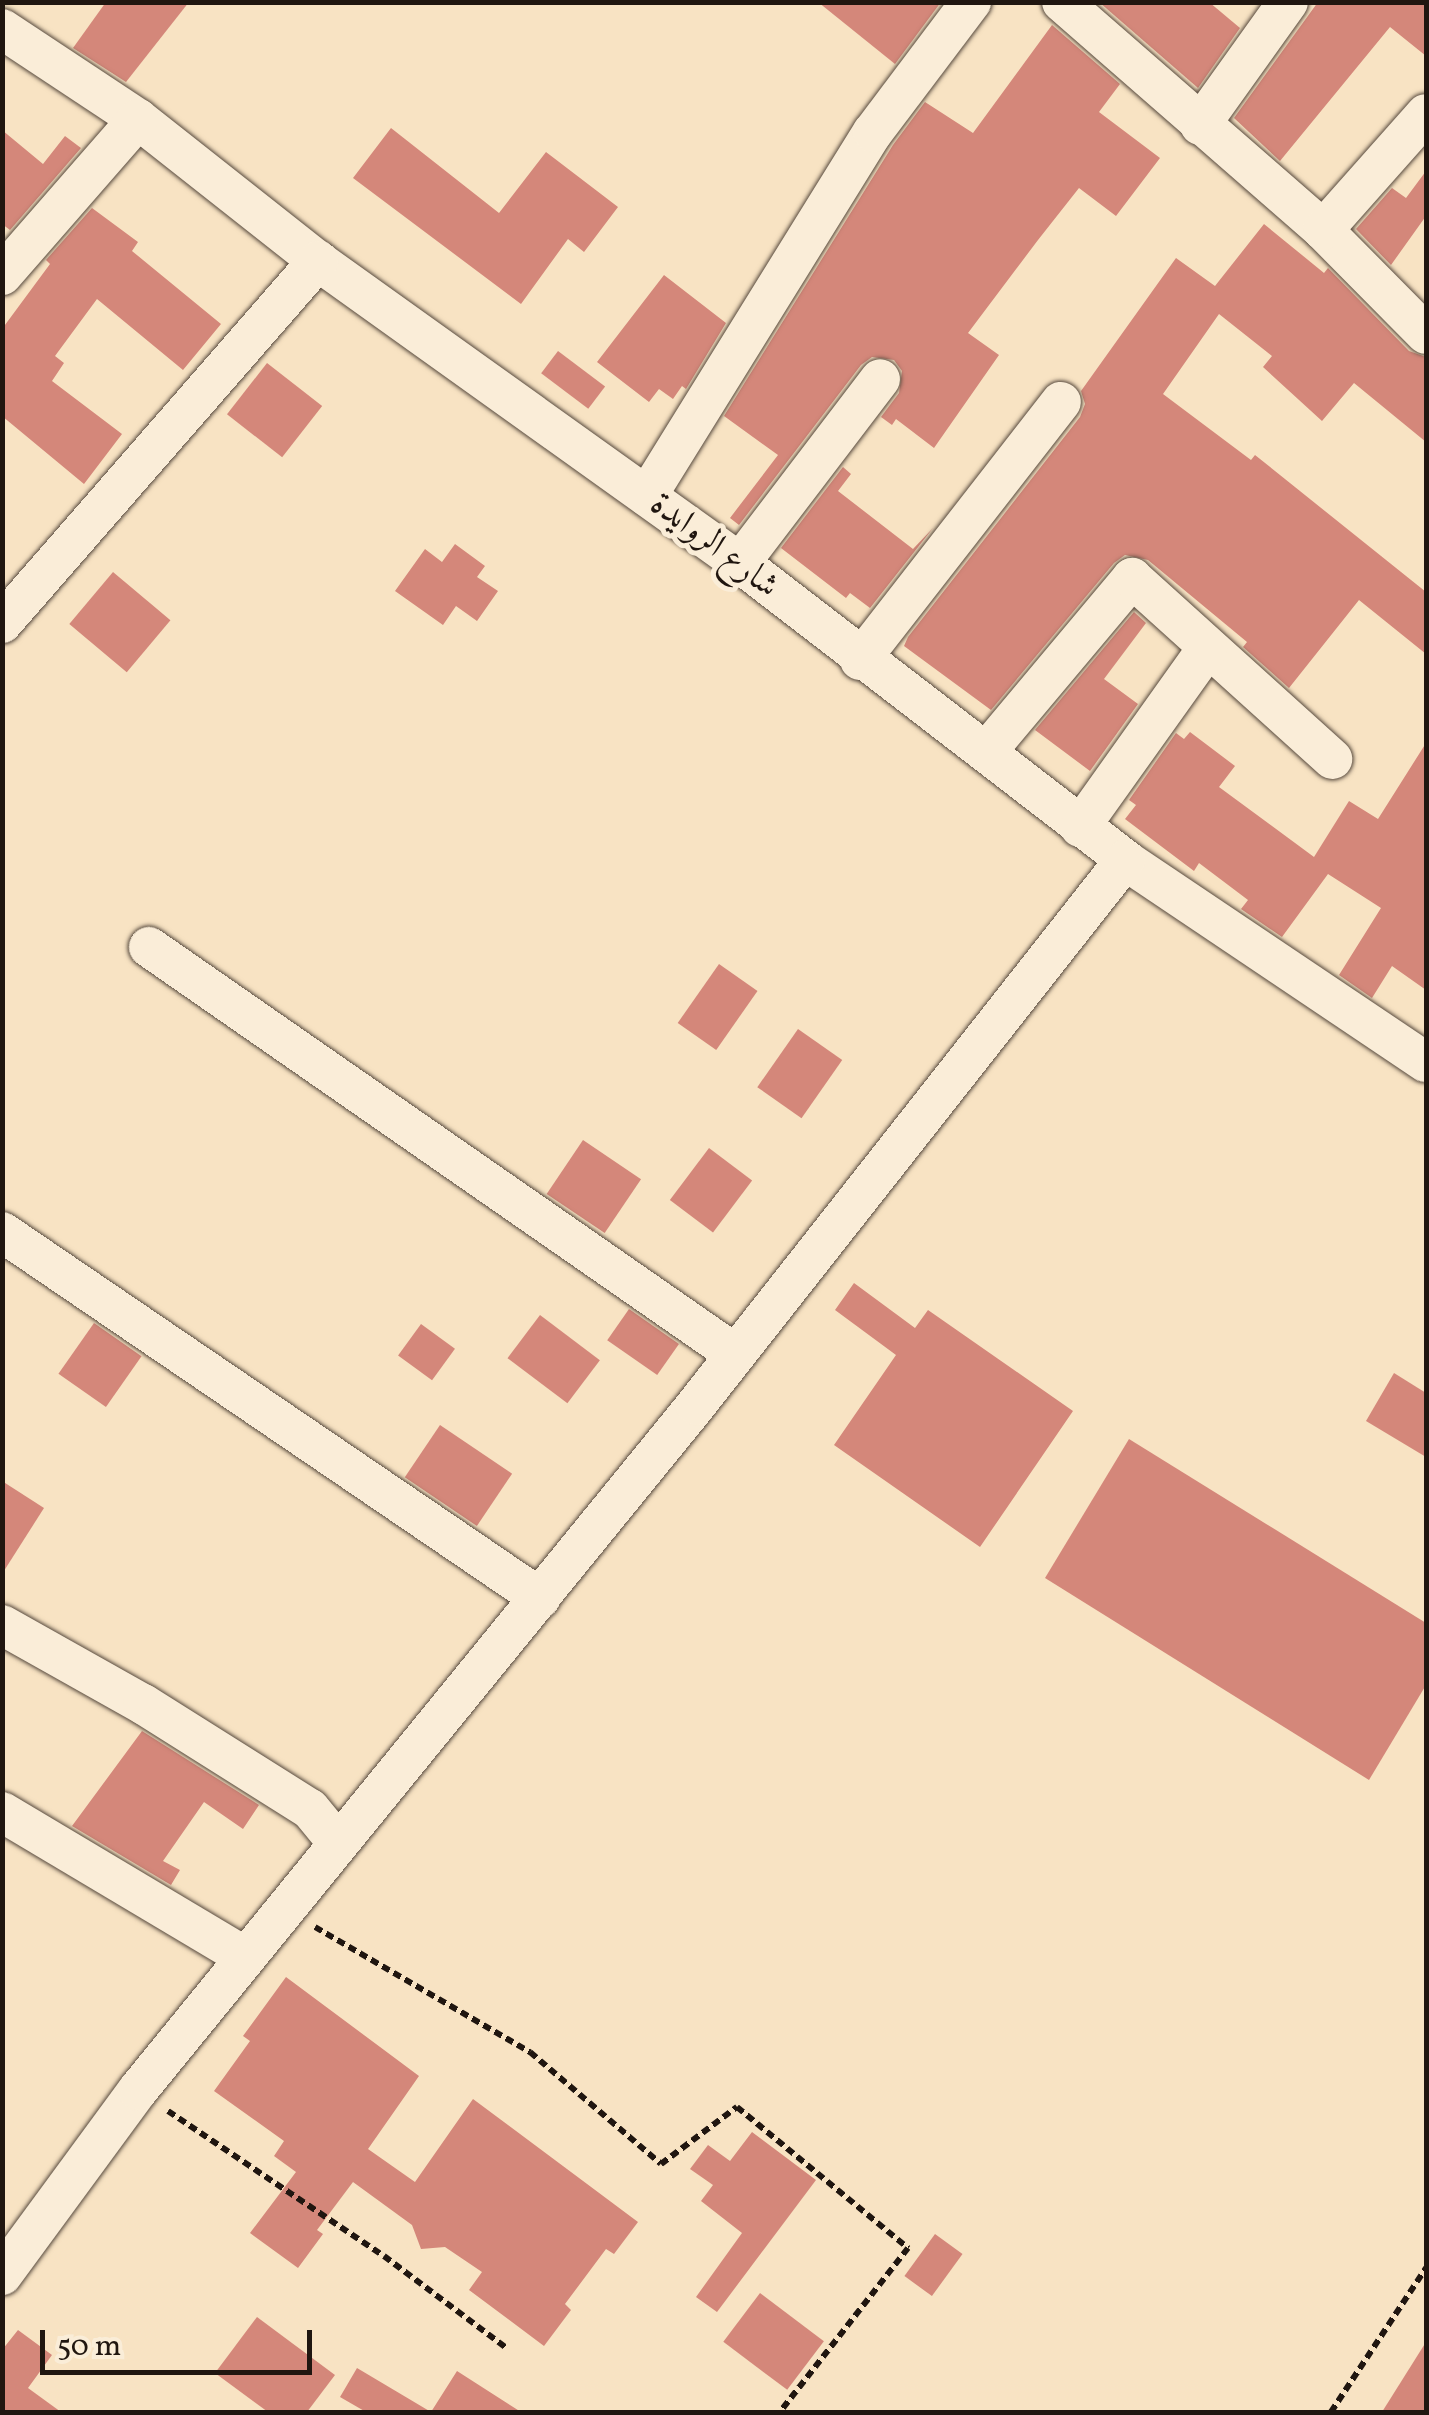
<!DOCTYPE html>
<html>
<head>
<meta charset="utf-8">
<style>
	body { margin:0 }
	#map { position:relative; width:1429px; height:2415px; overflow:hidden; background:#f8e3c3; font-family:Vollkorn,Amiri,serif }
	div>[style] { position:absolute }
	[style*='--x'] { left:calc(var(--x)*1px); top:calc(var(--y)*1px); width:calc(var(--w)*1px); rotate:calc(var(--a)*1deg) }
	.building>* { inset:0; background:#d4877a; transform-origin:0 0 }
	.path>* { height:6px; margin-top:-3px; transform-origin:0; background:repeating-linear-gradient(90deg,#201610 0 8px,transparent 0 13px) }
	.roads { filter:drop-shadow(0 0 2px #56493d) drop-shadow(0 0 2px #56493d) }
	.minor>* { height:40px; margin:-20px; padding:0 20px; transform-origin:20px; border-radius:20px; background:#faedd8 }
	span { translate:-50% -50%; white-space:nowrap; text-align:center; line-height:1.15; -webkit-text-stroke:10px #faedd8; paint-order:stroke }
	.street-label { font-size:35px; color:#201610 }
	.frame { position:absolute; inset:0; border:5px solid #201610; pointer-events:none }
	.scale { position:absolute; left:40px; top:2330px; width:272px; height:45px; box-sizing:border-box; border:5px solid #201610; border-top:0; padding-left:12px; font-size:30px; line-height:35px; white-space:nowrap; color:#201610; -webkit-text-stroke:8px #faedd8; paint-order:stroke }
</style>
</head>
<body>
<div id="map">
	<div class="building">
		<i style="clip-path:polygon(106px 2px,189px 2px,126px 82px,73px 48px)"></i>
		<i style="clip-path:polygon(818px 2px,941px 2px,895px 64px)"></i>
		<i style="clip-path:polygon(1099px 2px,1209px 2px,1240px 28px,1198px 88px)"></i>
		<i style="clip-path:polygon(1318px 2px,1426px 2px,1426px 56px,1390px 27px,1280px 161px,1234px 118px)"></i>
		<i style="clip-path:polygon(1052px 25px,1120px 84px,1099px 112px,1160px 158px,1116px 216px,1079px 188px,1038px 240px,968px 333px,999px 355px,934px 448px,896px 419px,892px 425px,881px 417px,899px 393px,902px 371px,894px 360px,872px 357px,861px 365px,739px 525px,730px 518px,778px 455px,724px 416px,893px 145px,925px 102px,973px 133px)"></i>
		<i style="clip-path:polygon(391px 128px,499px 213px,546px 152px,618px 207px,584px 252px,568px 239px,521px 304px,353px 178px)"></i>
		<i style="clip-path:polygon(2px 130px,43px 164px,65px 136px,81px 148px,10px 230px,2px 224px)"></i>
		<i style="clip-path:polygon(1426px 171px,1426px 216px,1391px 265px,1356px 229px,1392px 188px,1406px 198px)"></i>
		<i style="clip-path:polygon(92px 208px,138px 242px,132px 251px,221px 324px,183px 370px,97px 299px,55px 356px,64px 363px,52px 381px,122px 434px,84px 484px,2px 416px,2px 329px,50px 264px,46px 260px)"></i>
		<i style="clip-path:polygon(1264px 224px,1324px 273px,1328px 268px,1409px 351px,1426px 357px,1426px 442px,1354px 383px,1322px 421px,1263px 367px,1272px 356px,1219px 314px,1163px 394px,1251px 460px,1255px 455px,1426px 592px,1426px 654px,1359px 600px,1289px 688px,1243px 647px,1247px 642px,1148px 560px,1125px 555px,1114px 563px,991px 710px,904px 646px,908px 637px,1080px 417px,1085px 404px,1081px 391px,1176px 258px,1215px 286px)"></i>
		<i style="clip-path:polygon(664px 275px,726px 323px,686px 389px,682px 386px,673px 399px,659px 389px,649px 402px,597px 362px)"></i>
		<i style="left:558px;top:351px;width:59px;height:28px;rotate:37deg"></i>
		<i style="left:267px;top:363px;width:70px;height:65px;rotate:38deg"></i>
		<i style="clip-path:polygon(843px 467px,851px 474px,838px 491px,913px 549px,933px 528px,870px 608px,850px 593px,846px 598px,781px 548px)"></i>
		<i style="clip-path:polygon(455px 544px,485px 566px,477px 577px,498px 591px,477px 621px,456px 606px,443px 625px,395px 591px,425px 549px,442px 562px)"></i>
		<i style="left:113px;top:572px;width:75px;height:68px;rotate:40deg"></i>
		<i style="clip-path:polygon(1134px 612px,1146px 623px,1104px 679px,1138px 704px,1090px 771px,1035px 730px)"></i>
		<i style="clip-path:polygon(1190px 732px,1235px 766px,1219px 787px,1314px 857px,1349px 801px,1378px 819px,1426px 743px,1426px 990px,1392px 966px,1372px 998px,1339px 975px,1381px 908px,1328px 874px,1282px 937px,1241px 909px,1248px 900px,1199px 863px,1194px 871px,1125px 819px,1136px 805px,1129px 800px,1176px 733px,1184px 739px)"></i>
		<i style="left:719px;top:964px;width:47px;height:72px;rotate:35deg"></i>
		<i style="left:798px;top:1029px;width:54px;height:71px;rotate:35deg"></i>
		<i style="left:583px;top:1140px;width:70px;height:65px;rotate:34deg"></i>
		<i style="left:709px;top:1148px;width:54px;height:65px;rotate:37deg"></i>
		<i style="clip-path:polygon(854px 1283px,915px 1328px,928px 1310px,1073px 1411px,980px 1547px,834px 1445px,896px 1355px,835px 1310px)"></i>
		<i style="left:629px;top:1309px;width:61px;height:38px;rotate:35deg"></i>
		<i style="left:540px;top:1315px;width:75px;height:54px;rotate:37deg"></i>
		<i style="left:94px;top:1323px;width:58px;height:62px;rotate:35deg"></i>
		<i style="left:421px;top:1324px;width:42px;height:39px;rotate:36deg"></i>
		<i style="clip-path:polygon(1394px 1373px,1426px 1393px,1426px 1457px,1366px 1421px)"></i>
		<i style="left:440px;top:1425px;width:87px;height:63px;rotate:34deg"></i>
		<i style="clip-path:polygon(1129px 1439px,1426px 1623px,1426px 1685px,1369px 1780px,1045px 1578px)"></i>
		<i style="clip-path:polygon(2px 1481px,44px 1508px,2px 1574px)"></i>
		<i style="clip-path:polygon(142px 1731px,259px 1805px,243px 1829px,204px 1802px,163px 1861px,180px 1870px,171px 1885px,72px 1826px)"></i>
		<i style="clip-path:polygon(286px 1977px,419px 2076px,368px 2149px,415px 2182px,473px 2099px,638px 2222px,614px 2254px,606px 2249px,565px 2304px,571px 2310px,544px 2346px,469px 2290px,482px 2272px,445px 2247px,421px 2249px,412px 2225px,353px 2182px,317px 2230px,323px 2234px,298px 2268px,250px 2233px,296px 2172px,274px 2156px,284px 2141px,214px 2091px,250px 2041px,243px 2036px)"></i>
		<i style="clip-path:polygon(752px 2132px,816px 2180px,717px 2312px,696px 2297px,742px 2233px,701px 2201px,713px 2185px,690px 2169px,708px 2145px,730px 2161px)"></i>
		<i style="left:935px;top:2234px;width:34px;height:52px;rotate:36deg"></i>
		<i style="left:760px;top:2293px;width:80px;height:61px;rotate:37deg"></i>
		<i style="clip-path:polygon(257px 2317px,335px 2375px,307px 2412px,268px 2412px,215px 2373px)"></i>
		<i style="clip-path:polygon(18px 2330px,52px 2355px,28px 2388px,61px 2412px,2px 2412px,2px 2350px)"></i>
		<i style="clip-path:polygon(1426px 2342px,1426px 2412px,1382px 2412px)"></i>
		<i style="clip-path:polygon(357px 2368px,431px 2412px,457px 2371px,521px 2412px,366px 2412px,340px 2397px)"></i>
	</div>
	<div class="path">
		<i style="--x:315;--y:1927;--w:249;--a:30.2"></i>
		<i style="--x:530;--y:2052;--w:172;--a:40.5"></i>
		<i style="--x:661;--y:2164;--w:95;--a:-36.9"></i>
		<i style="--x:737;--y:2107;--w:222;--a:39.5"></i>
		<i style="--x:908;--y:2248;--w:208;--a:128"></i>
		<i style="--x:168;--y:2111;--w:260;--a:33.9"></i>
		<i style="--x:384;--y:2256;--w:155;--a:36.9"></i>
		<i style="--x:1331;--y:2412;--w:173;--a:-56.6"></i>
	</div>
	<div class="roads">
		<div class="minor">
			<i style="--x:1062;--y:2;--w:347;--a:41.1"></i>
			<i style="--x:1323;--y:230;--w:146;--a:45.3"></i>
			<i style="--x:2;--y:29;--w:163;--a:33.5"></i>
			<i style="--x:138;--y:119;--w:229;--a:38.3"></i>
			<i style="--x:318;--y:261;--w:519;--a:35.59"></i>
			<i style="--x:740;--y:563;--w:486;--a:37.6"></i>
			<i style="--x:1125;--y:860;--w:362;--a:33.9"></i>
			<i style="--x:1200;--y:125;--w:151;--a:-54.4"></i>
			<i style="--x:1323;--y:230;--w:155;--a:-48.4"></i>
			<i style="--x:2;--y:275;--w:207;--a:-48.9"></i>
			<i style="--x:647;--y:496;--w:428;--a:-58.2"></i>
			<i style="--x:873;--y:132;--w:163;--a:-53"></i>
			<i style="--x:740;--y:563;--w:231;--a:-52.7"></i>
			<i style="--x:2;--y:623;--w:481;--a:-48.9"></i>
			<i style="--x:860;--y:660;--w:327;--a:-52.1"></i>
			<i style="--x:987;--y:751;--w:226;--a:-50"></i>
			<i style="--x:1132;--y:578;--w:270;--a:42.1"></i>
			<i style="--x:1080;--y:827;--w:219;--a:-54.5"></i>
			<i style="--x:149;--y:947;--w:713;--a:34.78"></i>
			<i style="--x:2;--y:1232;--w:651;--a:34.23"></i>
			<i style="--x:2;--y:1625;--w:162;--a:29.3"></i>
			<i style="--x:143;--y:1704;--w:197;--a:32.2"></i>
			<i style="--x:310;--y:1809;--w:44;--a:50.5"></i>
			<i style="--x:2;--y:1812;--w:283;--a:30.8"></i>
			<i style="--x:2;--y:2275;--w:230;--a:-53.7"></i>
			<i style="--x:138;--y:2090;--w:884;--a:-50.83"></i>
			<i style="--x:696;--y:1405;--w:694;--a:-51.79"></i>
		</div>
	</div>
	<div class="street-label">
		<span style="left:714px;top:546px;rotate:37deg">شارع الروايدة</span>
	</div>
	<div class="frame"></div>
	<div class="scale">50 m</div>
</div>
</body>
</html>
